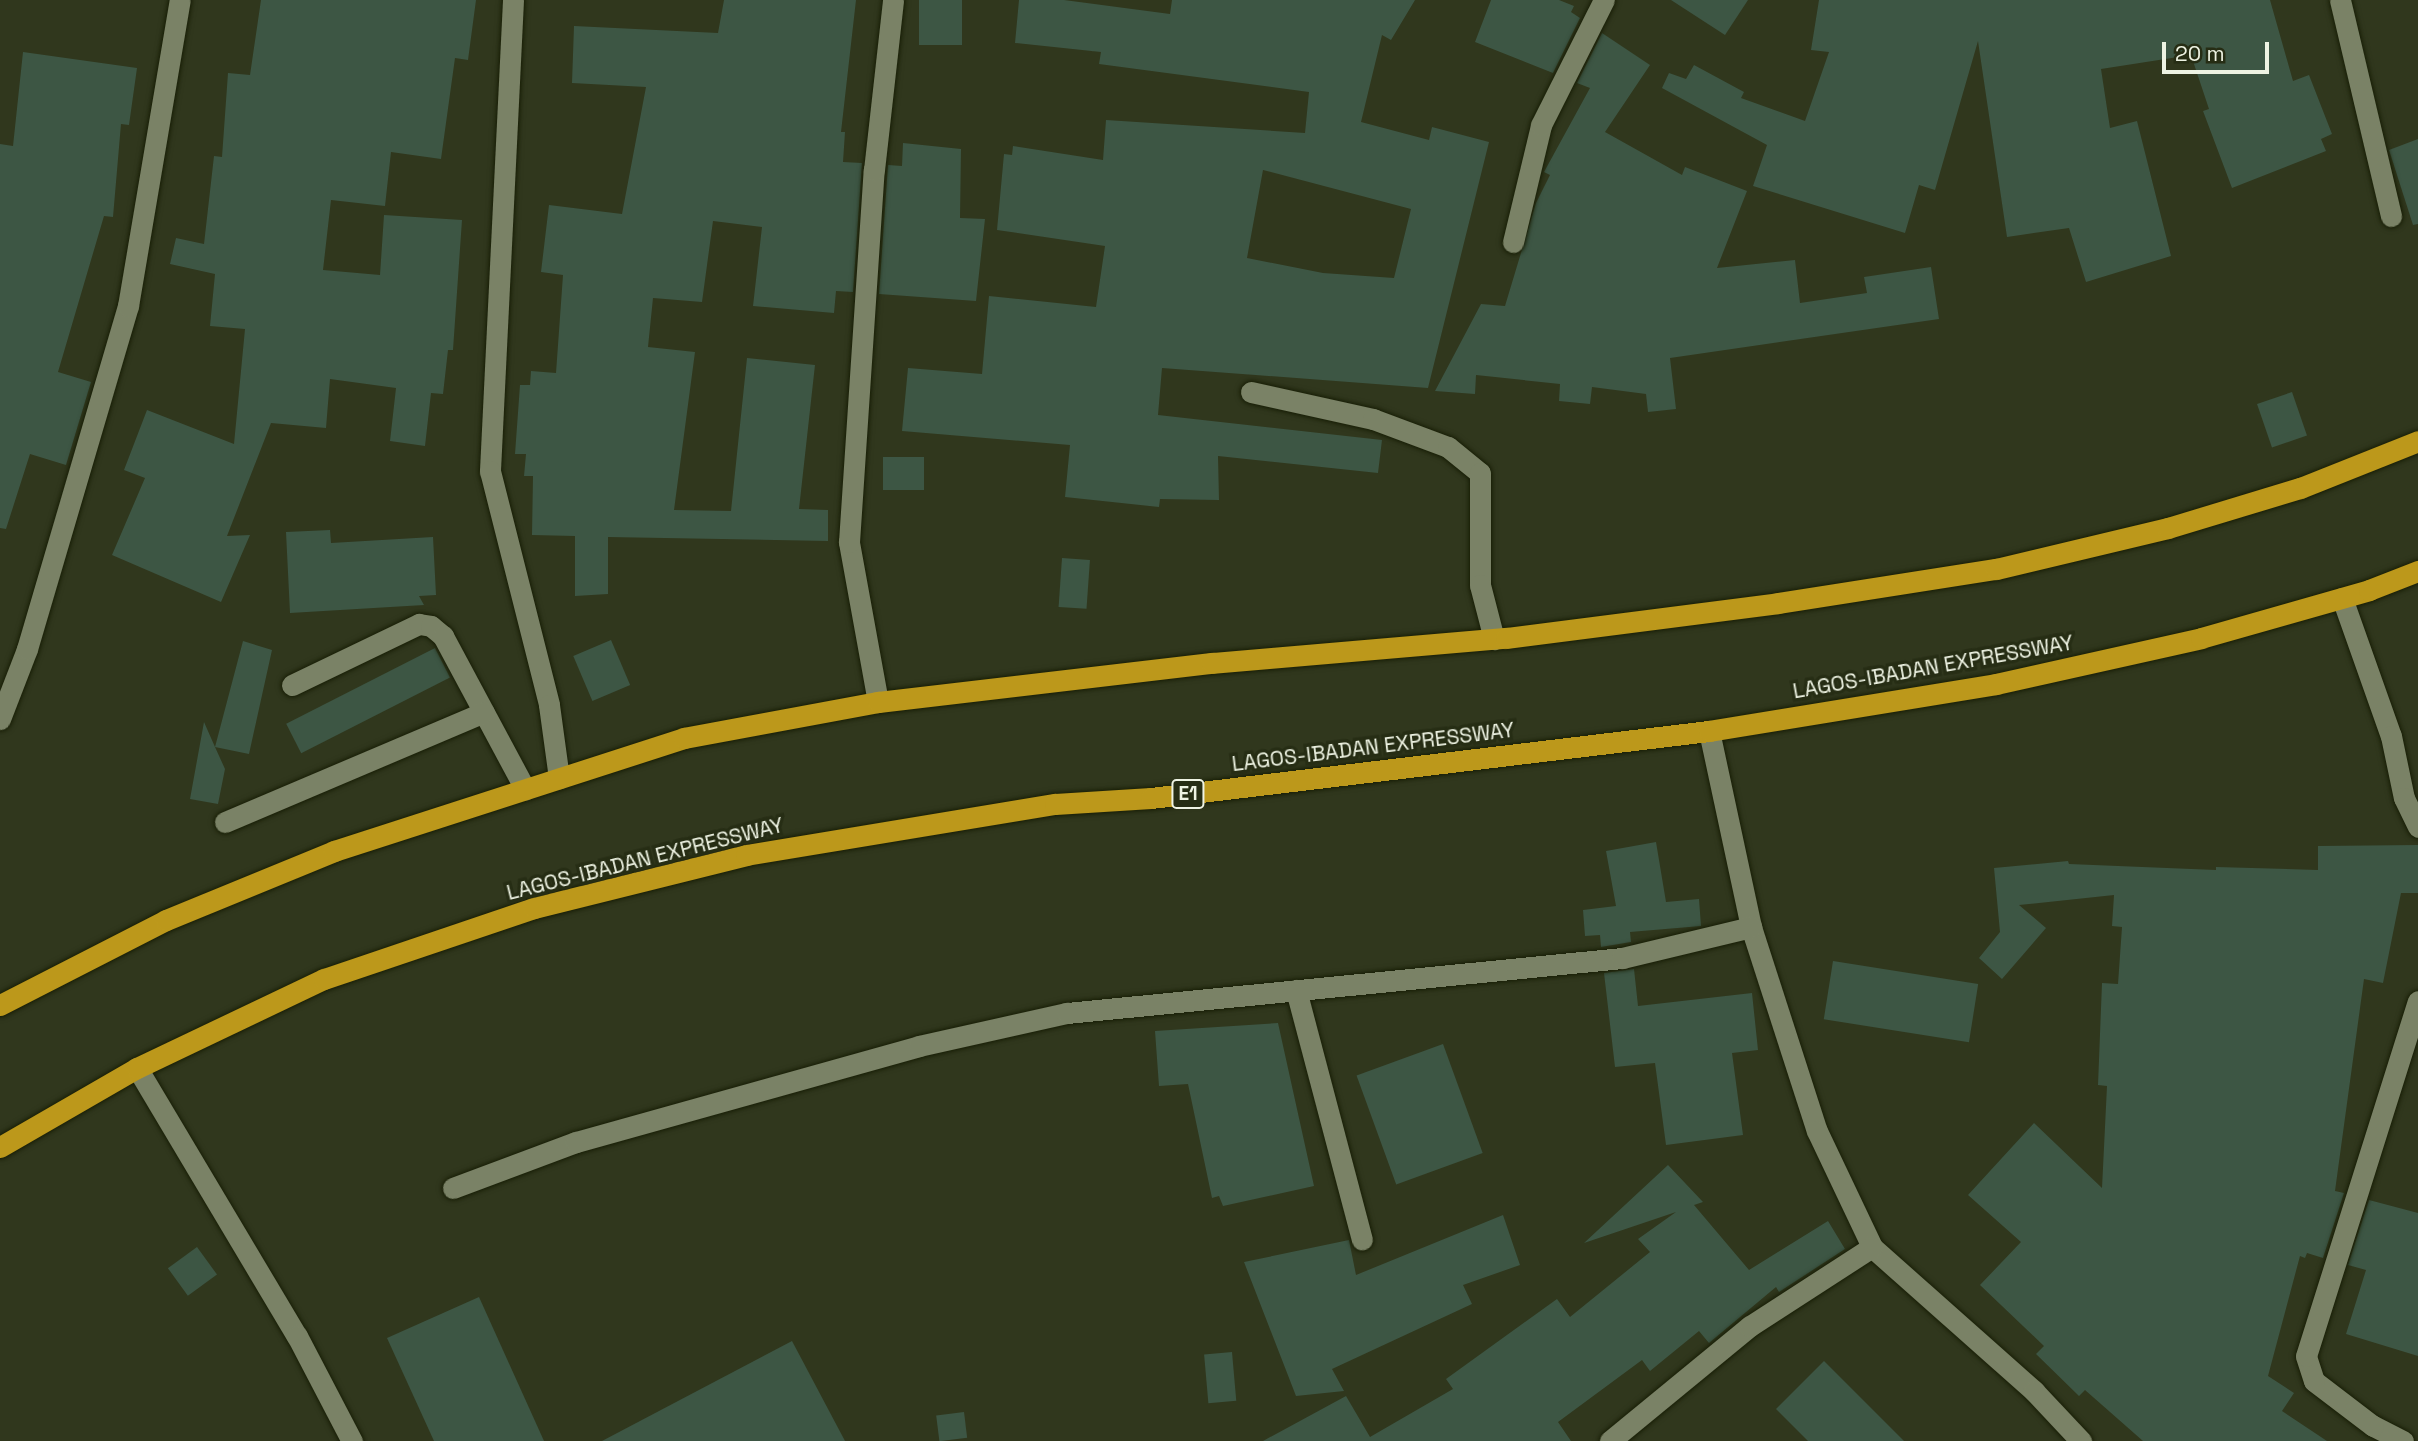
<!DOCTYPE html>
<html>
<head>
<meta charset="utf-8">
<style>
	body { margin:0 }
	#map { position:relative; width:2418px; height:1441px; overflow:hidden; background:#30371d; font-family:"Space Grotesk",sans-serif }
	div>[style] { position:absolute }
	[style*='--x'] { left:calc(var(--x)*1px); top:calc(var(--y)*1px); width:calc(var(--w)*1px); rotate:calc(var(--a)*1deg) }
	.building>* { inset:0; background:#3d5644; transform-origin:0 0 }
	.roads { filter:drop-shadow(0 0 2px #181e06) drop-shadow(0 0 2px #181e06) }
	.minor>* { height:21px; margin:-10.5px; padding:0 10.5px; transform-origin:10.5px; border-radius:10.5px; background:#7a8266 }
	.highway>* { height:21px; margin:-10.5px; padding:0 10.5px; transform-origin:10.5px; border-radius:10.5px; background:#bc981b }
	span { translate:-50% -50%; white-space:nowrap; text-align:center; line-height:1.15; -webkit-text-stroke:7px #262d14; paint-order:stroke }
	.shield-label span { padding:2px 5px; background:#262d14; border:2px solid; border-radius:5px; -webkit-text-stroke-width:0 }
	.shield-label { font-size:19px; color:#eef3e3; font-weight:700 }
	.street-label { font-size:21px; color:#eef3e3 }
	.scale { position:absolute; left:2162px; top:42px; width:107px; height:32px; box-sizing:border-box; border:4px solid #eef3e3; border-top:0; padding-left:9px; font-size:21px; line-height:24px; white-space:nowrap; color:#eef3e3; -webkit-text-stroke:5px #262d14; paint-order:stroke }
</style>
</head>
<body>
<div id="map">
	<div class="building">
		<i style="clip-path:polygon(261px 0,476px 0,468px 60px,455px 58px,441px 159px,391px 152px,385px 206px,331px 200px,323px 270px,380px 275px,384px 215px,462px 220px,453px 350px,448px 350px,443px 394px,431px 393px,425px 446px,390px 441px,396px 388px,330px 379px,326px 428px,271px 423px,227px 536px,250px 535px,221px 602px,112px 555px,145px 478px,124px 470px,147px 410px,234px 444px,245px 329px,210px 326px,215px 274px,170px 264px,176px 238px,204px 244px,214px 156px,222px 157px,228px 73px,250px 75px)"></i>
		<i style="clip-path:polygon(724px 0,856px 0,841px 132px,845px 132px,843px 162px,862px 163px,853px 292px,836px 291px,834px 313px,753px 306px,762px 227px,713px 221px,702px 302px,653px 298px,648px 347px,695px 352px,674px 510px,731px 511px,747px 358px,815px 365px,799px 509px,828px 510px,828px 541px,608px 537px,608px 594px,575px 596px,575px 536px,532px 535px,533px 476px,524px 476px,526px 454px,515px 454px,520px 385px,530px 385px,531px 371px,556px 373px,563px 275px,541px 272px,549px 205px,622px 214px,646px 87px,572px 83px,574px 26px,718px 33px)"></i>
		<i style="left:919px;top:0;width:43px;height:45px"></i>
		<i style="clip-path:polygon(evenodd,1019px 0,1064px 0,1170px 14px,1172px 0,1415px 0,1391px 40px,1382px 35px,1361px 122px,1429px 140px,1432px 127px,1489px 142px,1428px 388px,1162px 368px,1158px 415px,1382px 440px,1378px 473px,1218px 456px,1219px 500px,1160px 499px,1159px 507px,1065px 497px,1070px 445px,902px 431px,908px 368px,982px 374px,989px 296px,1096px 307px,1105px 246px,997px 230px,1004px 154px,1012px 155px,1013px 146px,1103px 160px,1106px 120px,1305px 133px,1309px 92px,1099px 64px,1101px 52px,1015px 43px,1019px 0,1263px 170px,1411px 209px,1394px 278px,1323px 273px,1247px 258px,1263px 170px)"></i>
		<i style="clip-path:polygon(1491px 0,1559px 0,1574px 6px,1571px 12px,1580px 18px,1553px 73px,1475px 42px)"></i>
		<i style="clip-path:polygon(1671px 0,1748px 0,1725px 35px)"></i>
		<i style="clip-path:polygon(1819px 0,2270px 0,2293px 81px,2309px 75px,2332px 134px,2321px 139px,2326px 151px,2232px 188px,2203px 111px,2209px 109px,2191px 55px,2101px 69px,2110px 128px,2137px 121px,2171px 256px,2086px 282px,2069px 228px,2007px 237px,1978px 41px,1935px 190px,1919px 185px,1905px 233px,1753px 186px,1767px 145px,1662px 88px,1669px 73px,1686px 79px,1694px 65px,1744px 92px,1741px 98px,1805px 121px,1829px 52px,1811px 50px)"></i>
		<i style="clip-path:polygon(1602px 33px,1650px 65px,1605px 132px,1682px 175px,1685px 167px,1747px 191px,1717px 268px,1795px 260px,1800px 303px,1867px 293px,1864px 277px,1931px 267px,1939px 319px,1670px 358px,1676px 409px,1648px 412px,1646px 394px,1592px 387px,1590px 404px,1559px 401px,1560px 384px,1476px 375px,1475px 394px,1435px 391px,1481px 304px,1505px 306px,1536px 203px,1550px 175px,1544px 172px,1590px 88px,1577px 83px)"></i>
		<i style="clip-path:polygon(23px 52px,137px 68px,129px 125px,121px 124px,113px 217px,104px 216px,58px 372px,91px 382px,66px 465px,30px 454px,6px 529px,0 528px,0 144px,13px 146px)"></i>
		<i style="clip-path:polygon(2418px 139px,2418px 224px,2413px 225px,2389px 150px)"></i>
		<i style="clip-path:polygon(903px 143px,961px 149px,960px 218px,985px 219px,976px 301px,879px 294px,888px 165px,902px 166px)"></i>
		<i style="left:2292px;top:392px;width:46px;height:37px;rotate:71deg"></i>
		<i style="left:924px;top:457px;width:33px;height:41px;rotate:90deg"></i>
		<i style="clip-path:polygon(330px 530px,331px 543px,433px 537px,436px 595px,419px 596px,424px 605px,290px 613px,286px 532px)"></i>
		<i style="left:1062px;top:558px;width:28px;height:49px;rotate:4deg"></i>
		<i style="left:611px;top:640px;width:49px;height:41px;rotate:67deg"></i>
		<i style="clip-path:polygon(243px 641px,272px 650px,249px 754px,215px 747px,225px 769px,218px 804px,190px 799px,204px 722px,215px 747px)"></i>
		<i style="left:435px;top:648px;width:33px;height:167px;rotate:63deg"></i>
		<i style="clip-path:polygon(1656px 842px,1666px 902px,1699px 899px,1701px 926px,1630px 932px,1631px 942px,1601px 947px,1600px 935px,1585px 936px,1583px 910px,1616px 906px,1606px 851px)"></i>
		<i style="clip-path:polygon(2418px 845px,2418px 893px,2401px 893px,2383px 983px,2364px 979px,2335px 1191px,2344px 1193px,2323px 1258px,2307px 1253px,2305px 1258px,2300px 1256px,2268px 1376px,2294px 1393px,2282px 1411px,2327px 1441px,2143px 1441px,2085px 1390px,2079px 1396px,2036px 1354px,2044px 1346px,1980px 1285px,2021px 1242px,1968px 1195px,2034px 1123px,2102px 1188px,2107px 1086px,2098px 1085px,2102px 983px,2118px 984px,2122px 927px,2112px 926px,2114px 895px,2019px 905px,2046px 928px,2002px 979px,1979px 958px,2000px 932px,1994px 868px,2068px 861px,2069px 864px,2216px 870px,2216px 867px,2318px 870px,2318px 846px)"></i>
		<i style="left:1833px;top:961px;width:147px;height:59px;rotate:9deg"></i>
		<i style="clip-path:polygon(1634px 969px,1638px 1006px,1752px 993px,1758px 1050px,1732px 1053px,1743px 1135px,1666px 1145px,1655px 1063px,1615px 1067px,1604px 973px)"></i>
		<i style="clip-path:polygon(1278px 1023px,1314px 1186px,1223px 1206px,1219px 1196px,1212px 1198px,1188px 1084px,1159px 1086px,1155px 1031px)"></i>
		<i style="left:1443px;top:1044px;width:116px;height:92px;rotate:70deg"></i>
		<i style="clip-path:polygon(1668px 1165px,1703px 1202px,1694px 1205px,1749px 1270px,1828px 1221px,1845px 1249px,1779px 1292px,1776px 1287px,1709px 1343px,1699px 1331px,1650px 1371px,1642px 1360px,1558px 1422px,1571px 1441px,1263px 1441px,1346px 1396px,1370px 1437px,1453px 1389px,1446px 1379px,1557px 1299px,1570px 1317px,1650px 1252px,1638px 1239px,1676px 1212px,1584px 1243px)"></i>
		<i style="clip-path:polygon(2369px 1200px,2418px 1213px,2418px 1356px,2346px 1334px,2366px 1270px,2348px 1265px)"></i>
		<i style="clip-path:polygon(1503px 1215px,1520px 1265px,1463px 1285px,1472px 1304px,1332px 1369px,1344px 1391px,1296px 1396px,1244px 1262px,1349px 1240px,1356px 1275px)"></i>
		<i style="left:197px;top:1247px;width:34px;height:36px;rotate:54deg"></i>
		<i style="clip-path:polygon(479px 1297px,544px 1441px,434px 1441px,387px 1338px)"></i>
		<i style="clip-path:polygon(792px 1341px,845px 1441px,602px 1441px)"></i>
		<i style="left:1232px;top:1352px;width:49px;height:28px;rotate:85deg"></i>
		<i style="clip-path:polygon(1824px 1361px,1904px 1441px,1808px 1441px,1776px 1409px)"></i>
		<i style="left:964px;top:1412px;width:26px;height:28px;rotate:83deg"></i>
	</div>
	<div class="roads">
		<div class="minor">
			<i style="--x:513;--y:0;--w:472;--a:92.8"></i>
			<i style="--x:490;--y:471;--w:241;--a:75.8"></i>
			<i style="--x:549;--y:705;--w:74;--a:82.2"></i>
			<i style="--x:2340;--y:0;--w:222;--a:76.7"></i>
			<i style="--x:1513;--y:242;--w:120;--a:-76.5"></i>
			<i style="--x:1541;--y:125;--w:140;--a:-63.3"></i>
			<i style="--x:1251;--y:392;--w:125;--a:12.5"></i>
			<i style="--x:1373;--y:419;--w:80;--a:20.5"></i>
			<i style="--x:1448;--y:447;--w:41;--a:39.1"></i>
			<i style="--x:1480;--y:473;--w:112;--a:90"></i>
			<i style="--x:1480;--y:585;--w:56;--a:75.5"></i>
			<i style="--x:2342;--y:598;--w:146;--a:70.5"></i>
			<i style="--x:2391;--y:736;--w:63;--a:78.2"></i>
			<i style="--x:2404;--y:798;--w:32;--a:64"></i>
			<i style="--x:292;--y:685;--w:141;--a:-25.7"></i>
			<i style="--x:419;--y:624;--w:12;--a:9"></i>
			<i style="--x:431;--y:626;--w:16;--a:40"></i>
			<i style="--x:443;--y:636;--w:174;--a:61.8"></i>
			<i style="--x:878;--y:702;--w:163;--a:-100.3"></i>
			<i style="--x:849;--y:542;--w:373;--a:-86.2"></i>
			<i style="--x:874;--y:170;--w:171;--a:-83.6"></i>
			<i style="--x:0;--y:719;--w:75;--a:-68.9"></i>
			<i style="--x:27;--y:649;--w:358;--a:-73.6"></i>
			<i style="--x:128;--y:306;--w:310;--a:-80.4"></i>
			<i style="--x:1709;--y:731;--w:200;--a:77.9"></i>
			<i style="--x:1751;--y:927;--w:214;--a:72.1"></i>
			<i style="--x:1817;--y:1131;--w:128;--a:64.6"></i>
			<i style="--x:1872;--y:1247;--w:217;--a:41.6"></i>
			<i style="--x:2034;--y:1391;--w:69;--a:46.8"></i>
			<i style="--x:225;--y:822;--w:281;--a:-23"></i>
			<i style="--x:1296;--y:990;--w:258;--a:75.2"></i>
			<i style="--x:137;--y:1068;--w:312;--a:59.2"></i>
			<i style="--x:297;--y:1336;--w:119;--a:62.4"></i>
			<i style="--x:453;--y:1188;--w:131;--a:-20.5"></i>
			<i style="--x:576;--y:1142;--w:356;--a:-15.6"></i>
			<i style="--x:919;--y:1046;--w:152;--a:-12.6"></i>
			<i style="--x:1067;--y:1013;--w:558;--a:-5.66"></i>
			<i style="--x:1622;--y:958;--w:133;--a:-13.5"></i>
			<i style="--x:1610;--y:1441;--w:181;--a:-39.4"></i>
			<i style="--x:1750;--y:1326;--w:145;--a:-32.9"></i>
			<i style="--x:2403;--y:1441;--w:34;--a:-153"></i>
			<i style="--x:2373;--y:1426;--w:74;--a:-142.7"></i>
			<i style="--x:2314;--y:1381;--w:26;--a:-108"></i>
			<i style="--x:2306;--y:1356;--w:372;--a:-72.5"></i>
		</div>
		<div class="highway">
			<i style="--x:0;--y:1005;--w:186;--a:-27.1"></i>
			<i style="--x:166;--y:920;--w:182;--a:-22.3"></i>
			<i style="--x:334;--y:851;--w:368;--a:-17.9"></i>
			<i style="--x:684;--y:738;--w:197;--a:-10.5"></i>
			<i style="--x:878;--y:702;--w:336;--a:-6.7"></i>
			<i style="--x:1212;--y:663;--w:295;--a:-4.9"></i>
			<i style="--x:1506;--y:638;--w:274;--a:-7.3"></i>
			<i style="--x:1778;--y:603;--w:221;--a:-8.9"></i>
			<i style="--x:1996;--y:569;--w:177;--a:-13.4"></i>
			<i style="--x:2168;--y:528;--w:138;--a:-16.9"></i>
			<i style="--x:2300;--y:488;--w:127;--a:-21.7"></i>
			<i style="--x:0;--y:1147;--w:158;--a:-30"></i>
			<i style="--x:137;--y:1068;--w:207;--a:-25.5"></i>
			<i style="--x:324;--y:979;--w:222;--a:-18.7"></i>
			<i style="--x:534;--y:908;--w:219;--a:-14"></i>
			<i style="--x:746;--y:855;--w:313;--a:-9.4"></i>
			<i style="--x:1055;--y:804;--w:96;--a:-3.6"></i>
			<i style="--x:1151;--y:798;--w:562;--a:-6.85"></i>
			<i style="--x:1709;--y:731;--w:291;--a:-9.3"></i>
			<i style="--x:1996;--y:684;--w:210;--a:-12.6"></i>
			<i style="--x:2201;--y:638;--w:175;--a:-15.9"></i>
			<i style="--x:2369;--y:590;--w:53;--a:-21.2"></i>
		</div>
	</div>
	<div class="shield-label">
		<span style="left:1188px;top:794px">E1</span>
	</div>
	<div class="street-label">
		<span style="left:1933px;top:667px;rotate:-10deg">LAGOS-IBADAN EXPRESSWAY</span>
		<span style="left:1373px;top:747px;rotate:-7deg">LAGOS-IBADAN EXPRESSWAY</span>
		<span style="left:645px;top:859px;rotate:-14deg">LAGOS-IBADAN EXPRESSWAY</span>
	</div>
	<div class="scale">20 m</div>
</div>
</body>
</html>
